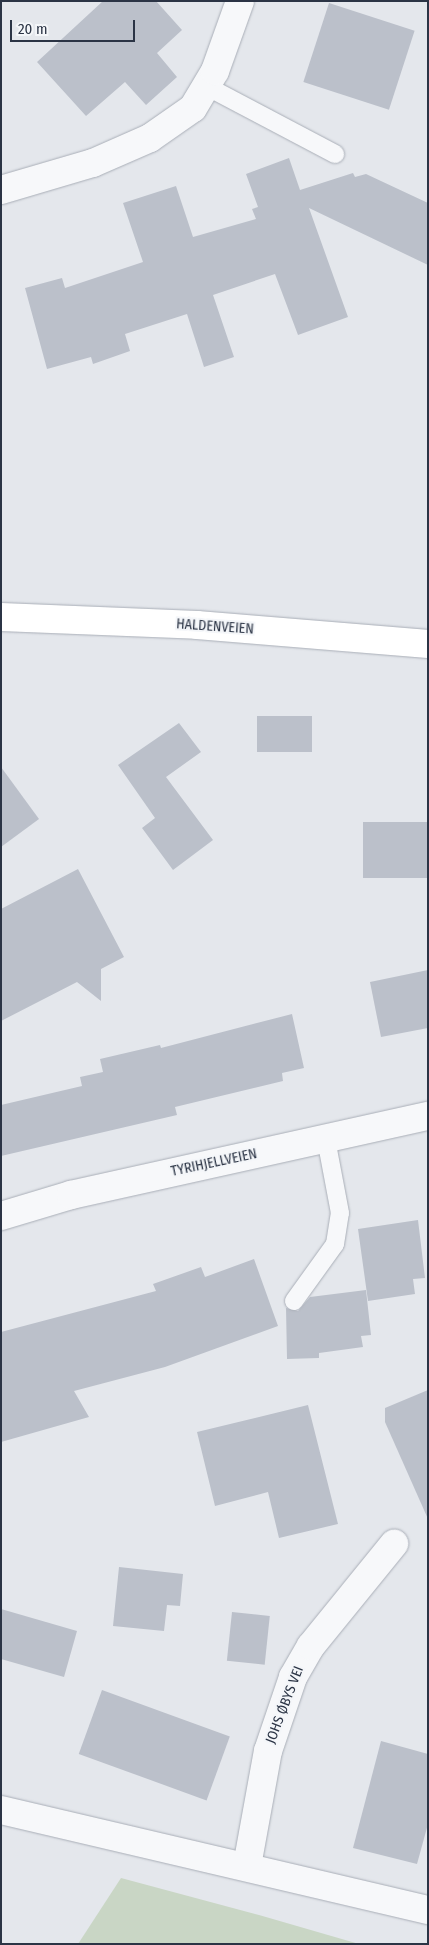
<!DOCTYPE html>
<html>
<head>
<meta charset="utf-8">
<style>
	body { margin:0 }
	#map { position:relative; width:429px; height:1945px; overflow:hidden; background:#e4e7ec; font-family:"Fira Sans Condensed",sans-serif }
	div>[style] { position:absolute }
	[style*='--x'] { left:calc(var(--x)*1px); top:calc(var(--y)*1px); width:calc(var(--w)*1px); rotate:calc(var(--a)*1deg) }
	.green>* { inset:0; background:#c9d6c5 }
	.building>* { inset:0; background:#bbc0ca; transform-origin:0 0 }
	.roads { filter:drop-shadow(0 0 1px #a9aeb7) drop-shadow(0 0 1px #a9aeb7) }
	.lane>* { height:18px; margin:-9px; padding:0 9px; transform-origin:9px; border-radius:9px; background:#f7f8fa }
	.street>* { height:28px; margin:-14px; padding:0 14px; transform-origin:14px; border-radius:14px; background:#f7f8fa }
	.primary>* { height:28px; margin:-14px; padding:0 14px; transform-origin:14px; border-radius:14px; background:#fff }
	span { translate:-50% -50%; white-space:nowrap; text-align:center; line-height:1.15; -webkit-text-stroke:4px #f4f6f9; paint-order:stroke }
	.street-label { font-size:14px; color:#2b3445 }
	.frame { position:absolute; inset:0; border:2px solid #2b3445; pointer-events:none }
	.scale { position:absolute; left:10px; top:20px; width:125px; height:22px; box-sizing:border-box; border:2px solid #2b3445; border-top:0; padding-left:6px; font-size:15px; line-height:18px; white-space:nowrap; color:#2b3445; -webkit-text-stroke:4px #f4f6f9; paint-order:stroke }
</style>
</head>
<body>
<div id="map">
	<div class="green">
		<i style="clip-path:polygon(121px 1878px,259px 1915px,359px 1944px,78px 1944px)"></i>
	</div>
	<div class="building">
		<i style="clip-path:polygon(103px 1px,156px 1px,182px 30px,157px 53px,177px 77px,146px 105px,125px 82px,86px 116px,37px 62px)"></i>
		<i style="left:329px;top:3px;width:90px;height:83px;rotate:18deg"></i>
		<i style="clip-path:polygon(289px 158px,300px 190px,353px 173px,355px 177px,366px 174px,428px 203px,428px 265px,309px 208px,348px 317px,298px 335px,275px 274px,213px 295px,234px 357px,204px 367px,187px 314px,125px 334px,130px 351px,93px 364px,91px 357px,47px 369px,25px 288px,62px 278px,65px 288px,143px 262px,123px 203px,176px 186px,193px 237px,256px 219px,252px 209px,258px 207px,246px 174px)"></i>
		<i style="left:257px;top:716px;width:55px;height:36px"></i>
		<i style="clip-path:polygon(179px 723px,201px 752px,166px 777px,213px 840px,173px 870px,142px 828px,155px 818px,118px 765px)"></i>
		<i style="clip-path:polygon(1px 767px,39px 819px,1px 847px)"></i>
		<i style="left:363px;top:822px;width:65px;height:56px"></i>
		<i style="clip-path:polygon(78px 869px,124px 957px,101px 969px,101px 1001px,77px 982px,1px 1021px,1px 909px)"></i>
		<i style="clip-path:polygon(428px 970px,428px 1028px,381px 1037px,370px 982px)"></i>
		<i style="clip-path:polygon(292px 1014px,304px 1068px,282px 1073px,283px 1081px,175px 1107px,177px 1115px,1px 1156px,1px 1105px,82px 1086px,80px 1077px,103px 1072px,100px 1059px,160px 1045px,161px 1048px)"></i>
		<i style="clip-path:polygon(418px 1220px,425px 1278px,413px 1279px,415px 1294px,368px 1301px,358px 1229px)"></i>
		<i style="clip-path:polygon(254px 1259px,278px 1326px,165px 1367px,74px 1391px,89px 1417px,1px 1442px,1px 1332px,156px 1291px,153px 1284px,201px 1267px,205px 1277px)"></i>
		<i style="clip-path:polygon(366px 1290px,371px 1335px,361px 1336px,363px 1347px,319px 1353px,319px 1358px,287px 1359px,286px 1308px,298px 1311px,310px 1297px)"></i>
		<i style="clip-path:polygon(428px 1390px,428px 1519px,385px 1422px,385px 1408px)"></i>
		<i style="clip-path:polygon(308px 1405px,338px 1524px,279px 1538px,268px 1492px,215px 1506px,197px 1432px)"></i>
		<i style="clip-path:polygon(119px 1567px,183px 1574px,180px 1606px,167px 1605px,164px 1631px,113px 1626px)"></i>
		<i style="clip-path:polygon(1px 1609px,77px 1631px,64px 1677px,1px 1659px)"></i>
		<i style="left:232px;top:1612px;width:38px;height:49px;rotate:6deg"></i>
		<i style="left:102px;top:1690px;width:136px;height:68px;rotate:20deg"></i>
		<i style="clip-path:polygon(381px 1741px,428px 1754px,428px 1824px,417px 1864px,353px 1848px)"></i>
	</div>
	<div class="roads">
		<div class="lane">
			<i style="--x:206;--y:86;--w:146;--a:27.8"></i>
			<i style="--x:294;--y:1301;--w:70;--a:-54.3"></i>
			<i style="--x:335;--y:1244;--w:31;--a:-81"></i>
			<i style="--x:340;--y:1213;--w:75;--a:-100.7"></i>
		</div>
		<div class="street">
			<i style="--x:1;--y:190;--w:96;--a:-16.4"></i>
			<i style="--x:93;--y:163;--w:62;--a:-23.7"></i>
			<i style="--x:150;--y:138;--w:52;--a:-34.9"></i>
			<i style="--x:193;--y:108;--w:43;--a:-59.3"></i>
			<i style="--x:215;--y:71;--w:74;--a:-70.3"></i>
			<i style="--x:1;--y:1216;--w:73;--a:-16.7"></i>
			<i style="--x:71;--y:1195;--w:366;--a:-12.5"></i>
			<i style="--x:1;--y:1810;--w:439;--a:13.2"></i>
			<i style="--x:247;--y:1866;--w:117;--a:-79.7"></i>
			<i style="--x:268;--y:1751;--w:78;--a:-71.3"></i>
			<i style="--x:293;--y:1677;--w:36;--a:-60"></i>
			<i style="--x:311;--y:1646;--w:132;--a:-50.9"></i>
		</div>
		<div class="primary">
			<i style="--x:1;--y:617;--w:196;--a:2.3"></i>
			<i style="--x:197;--y:625;--w:232;--a:4.7"></i>
		</div>
	</div>
	<div class="street-label">
		<span style="left:215px;top:627px;rotate:4deg">HALDENVEIEN</span>
		<span style="left:214px;top:1163px;rotate:-12deg">TYRIHJELLVEIEN</span>
		<span style="left:285px;top:1705px;rotate:-69deg">JOHS ØBYS VEI</span>
	</div>
	<div class="frame"></div>
	<div class="scale">20 m</div>
</div>
</body>
</html>
